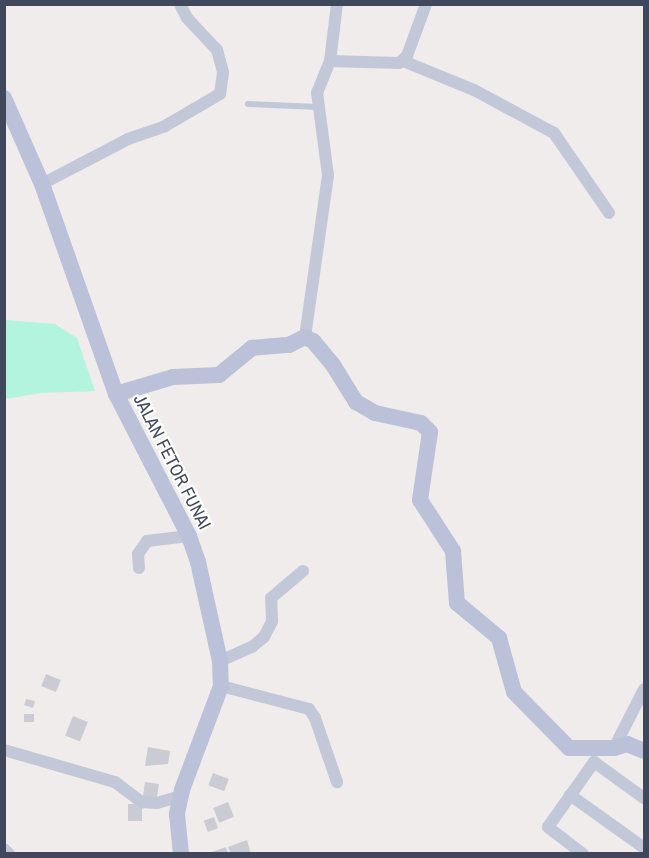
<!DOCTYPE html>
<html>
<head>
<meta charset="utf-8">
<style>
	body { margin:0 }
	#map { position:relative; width:649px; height:858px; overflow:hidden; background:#efeceb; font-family:"Archivo Narrow",sans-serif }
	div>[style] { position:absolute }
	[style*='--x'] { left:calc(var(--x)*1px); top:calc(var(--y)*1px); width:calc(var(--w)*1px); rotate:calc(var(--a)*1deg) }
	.green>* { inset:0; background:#b2f4de }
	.building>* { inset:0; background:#cbcbd4; transform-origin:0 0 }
	.lane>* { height:6px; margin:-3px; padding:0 3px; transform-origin:3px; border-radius:3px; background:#c2c8d8 }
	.street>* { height:12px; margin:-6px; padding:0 6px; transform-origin:6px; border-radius:6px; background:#c2c8d8 }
	.secondary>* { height:16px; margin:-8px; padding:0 8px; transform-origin:8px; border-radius:8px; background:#bbc1d8 }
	span { translate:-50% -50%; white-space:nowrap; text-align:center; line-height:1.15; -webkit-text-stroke:4.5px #fff; paint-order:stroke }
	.street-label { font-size:18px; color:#42485b }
	.frame { position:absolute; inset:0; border:6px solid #42485b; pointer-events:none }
</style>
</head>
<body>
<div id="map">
	<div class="green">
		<i style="clip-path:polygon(5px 320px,55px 324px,77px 338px,95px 391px,41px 393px,5px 399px)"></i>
	</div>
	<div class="building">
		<i style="left:46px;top:674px;width:16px;height:13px;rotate:22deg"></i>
		<i style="clip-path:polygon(26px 699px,35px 701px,33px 708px,24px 705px)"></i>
		<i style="left:24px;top:714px;width:10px;height:8px"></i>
		<i style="left:73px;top:716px;width:16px;height:21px;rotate:22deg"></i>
		<i style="clip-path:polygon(148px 747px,170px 751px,168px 764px,145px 766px)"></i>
		<i style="left:213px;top:773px;width:17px;height:13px;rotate:21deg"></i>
		<i style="left:145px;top:782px;width:14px;height:15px;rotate:8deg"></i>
		<i style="left:228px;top:802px;width:16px;height:16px;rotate:68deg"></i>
		<i style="left:128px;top:804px;width:14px;height:17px"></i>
		<i style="left:214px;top:817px;width:12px;height:11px;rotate:70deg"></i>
		<i style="clip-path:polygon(247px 840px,251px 854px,231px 854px,228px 847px)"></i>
		<i style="clip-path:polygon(226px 847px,228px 854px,209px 854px,209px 853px)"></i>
	</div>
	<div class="lane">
		<i style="--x:248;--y:104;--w:70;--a:2.5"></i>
	</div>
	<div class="street">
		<i style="--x:330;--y:61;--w:69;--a:1.7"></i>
		<i style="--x:399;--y:63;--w:11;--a:-41"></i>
		<i style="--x:407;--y:56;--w:55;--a:-69.9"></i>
		<i style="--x:403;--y:61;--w:77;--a:22.2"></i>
		<i style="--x:474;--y:90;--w:91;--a:28.3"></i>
		<i style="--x:554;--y:133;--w:97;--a:55.5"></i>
		<i style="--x:42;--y:184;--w:97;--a:-27.6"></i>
		<i style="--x:128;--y:139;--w:39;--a:-19"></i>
		<i style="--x:165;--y:126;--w:64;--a:-30.2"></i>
		<i style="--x:220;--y:94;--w:22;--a:-82"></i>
		<i style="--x:223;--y:72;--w:23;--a:-105"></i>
		<i style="--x:217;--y:50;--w:44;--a:-133.2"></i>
		<i style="--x:187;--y:18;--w:16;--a:-117"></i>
		<i style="--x:305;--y:337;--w:164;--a:-81.9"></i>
		<i style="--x:328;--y:175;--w:83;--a:-97.6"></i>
		<i style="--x:317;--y:93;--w:35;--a:-68"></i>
		<i style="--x:330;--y:61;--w:57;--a:-83"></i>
		<i style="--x:139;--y:568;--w:14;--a:-94"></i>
		<i style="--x:138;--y:554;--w:16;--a:-55"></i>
		<i style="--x:147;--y:541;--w:42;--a:-6.8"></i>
		<i style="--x:220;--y:661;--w:35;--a:-24"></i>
		<i style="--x:252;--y:647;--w:16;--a:-40"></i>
		<i style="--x:264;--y:637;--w:18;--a:-63"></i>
		<i style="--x:272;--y:621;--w:23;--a:-92"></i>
		<i style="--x:271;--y:598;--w:42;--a:-40.2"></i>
		<i style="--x:221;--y:686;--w:91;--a:14.6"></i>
		<i style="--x:309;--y:709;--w:11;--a:56"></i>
		<i style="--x:315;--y:718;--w:68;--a:71"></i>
		<i style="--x:614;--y:748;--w:66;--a:-63"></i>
		<i style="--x:4;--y:750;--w:116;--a:16.1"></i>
		<i style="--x:115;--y:782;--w:34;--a:37"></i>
		<i style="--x:142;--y:802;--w:15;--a:4"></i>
		<i style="--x:157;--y:803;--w:25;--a:-16"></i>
		<i style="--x:570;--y:795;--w:91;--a:35.6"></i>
		<i style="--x:4;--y:849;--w:7;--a:45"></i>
		<i style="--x:583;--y:854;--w:44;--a:-142.4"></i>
		<i style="--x:548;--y:827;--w:80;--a:-54.7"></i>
		<i style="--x:594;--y:762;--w:62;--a:35.8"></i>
	</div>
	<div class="secondary">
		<i style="--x:4;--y:98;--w:94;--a:66.2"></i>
		<i style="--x:42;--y:184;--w:223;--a:70.6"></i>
		<i style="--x:116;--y:394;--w:160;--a:62.8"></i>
		<i style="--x:189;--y:536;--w:28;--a:71"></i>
		<i style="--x:198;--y:562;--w:101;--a:77.5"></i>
		<i style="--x:220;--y:661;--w:25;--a:88"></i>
		<i style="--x:221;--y:686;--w:111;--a:110.6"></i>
		<i style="--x:182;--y:790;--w:25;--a:102"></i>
		<i style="--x:177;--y:814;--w:40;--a:84.3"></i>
		<i style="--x:116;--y:394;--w:59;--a:-16.6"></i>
		<i style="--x:173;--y:377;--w:46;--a:-2.5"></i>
		<i style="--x:219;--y:375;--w:43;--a:-39.3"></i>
		<i style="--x:252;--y:348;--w:37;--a:-5"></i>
		<i style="--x:289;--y:345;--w:18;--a:-27"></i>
		<i style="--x:305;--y:337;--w:9;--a:27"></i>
		<i style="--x:313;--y:341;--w:31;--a:50"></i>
		<i style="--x:333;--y:365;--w:44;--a:58.1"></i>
		<i style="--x:356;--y:402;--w:22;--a:30"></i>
		<i style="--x:375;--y:413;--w:47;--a:12.3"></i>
		<i style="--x:421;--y:423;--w:13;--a:45"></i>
		<i style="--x:430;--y:432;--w:69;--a:98.4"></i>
		<i style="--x:420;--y:500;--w:61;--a:57.1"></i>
		<i style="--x:453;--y:551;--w:52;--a:85.6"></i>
		<i style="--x:457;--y:603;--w:55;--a:39.8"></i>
		<i style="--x:499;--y:638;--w:56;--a:74.5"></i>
		<i style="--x:514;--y:692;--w:78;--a:45.5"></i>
		<i style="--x:569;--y:748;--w:45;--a:0"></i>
		<i style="--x:614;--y:748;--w:14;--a:-17"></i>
		<i style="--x:627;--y:744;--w:18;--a:22"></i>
	</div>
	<div class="street-label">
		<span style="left:172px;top:462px;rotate:63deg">JALAN FETOR FUNAI</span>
	</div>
	<div class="frame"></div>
</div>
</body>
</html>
